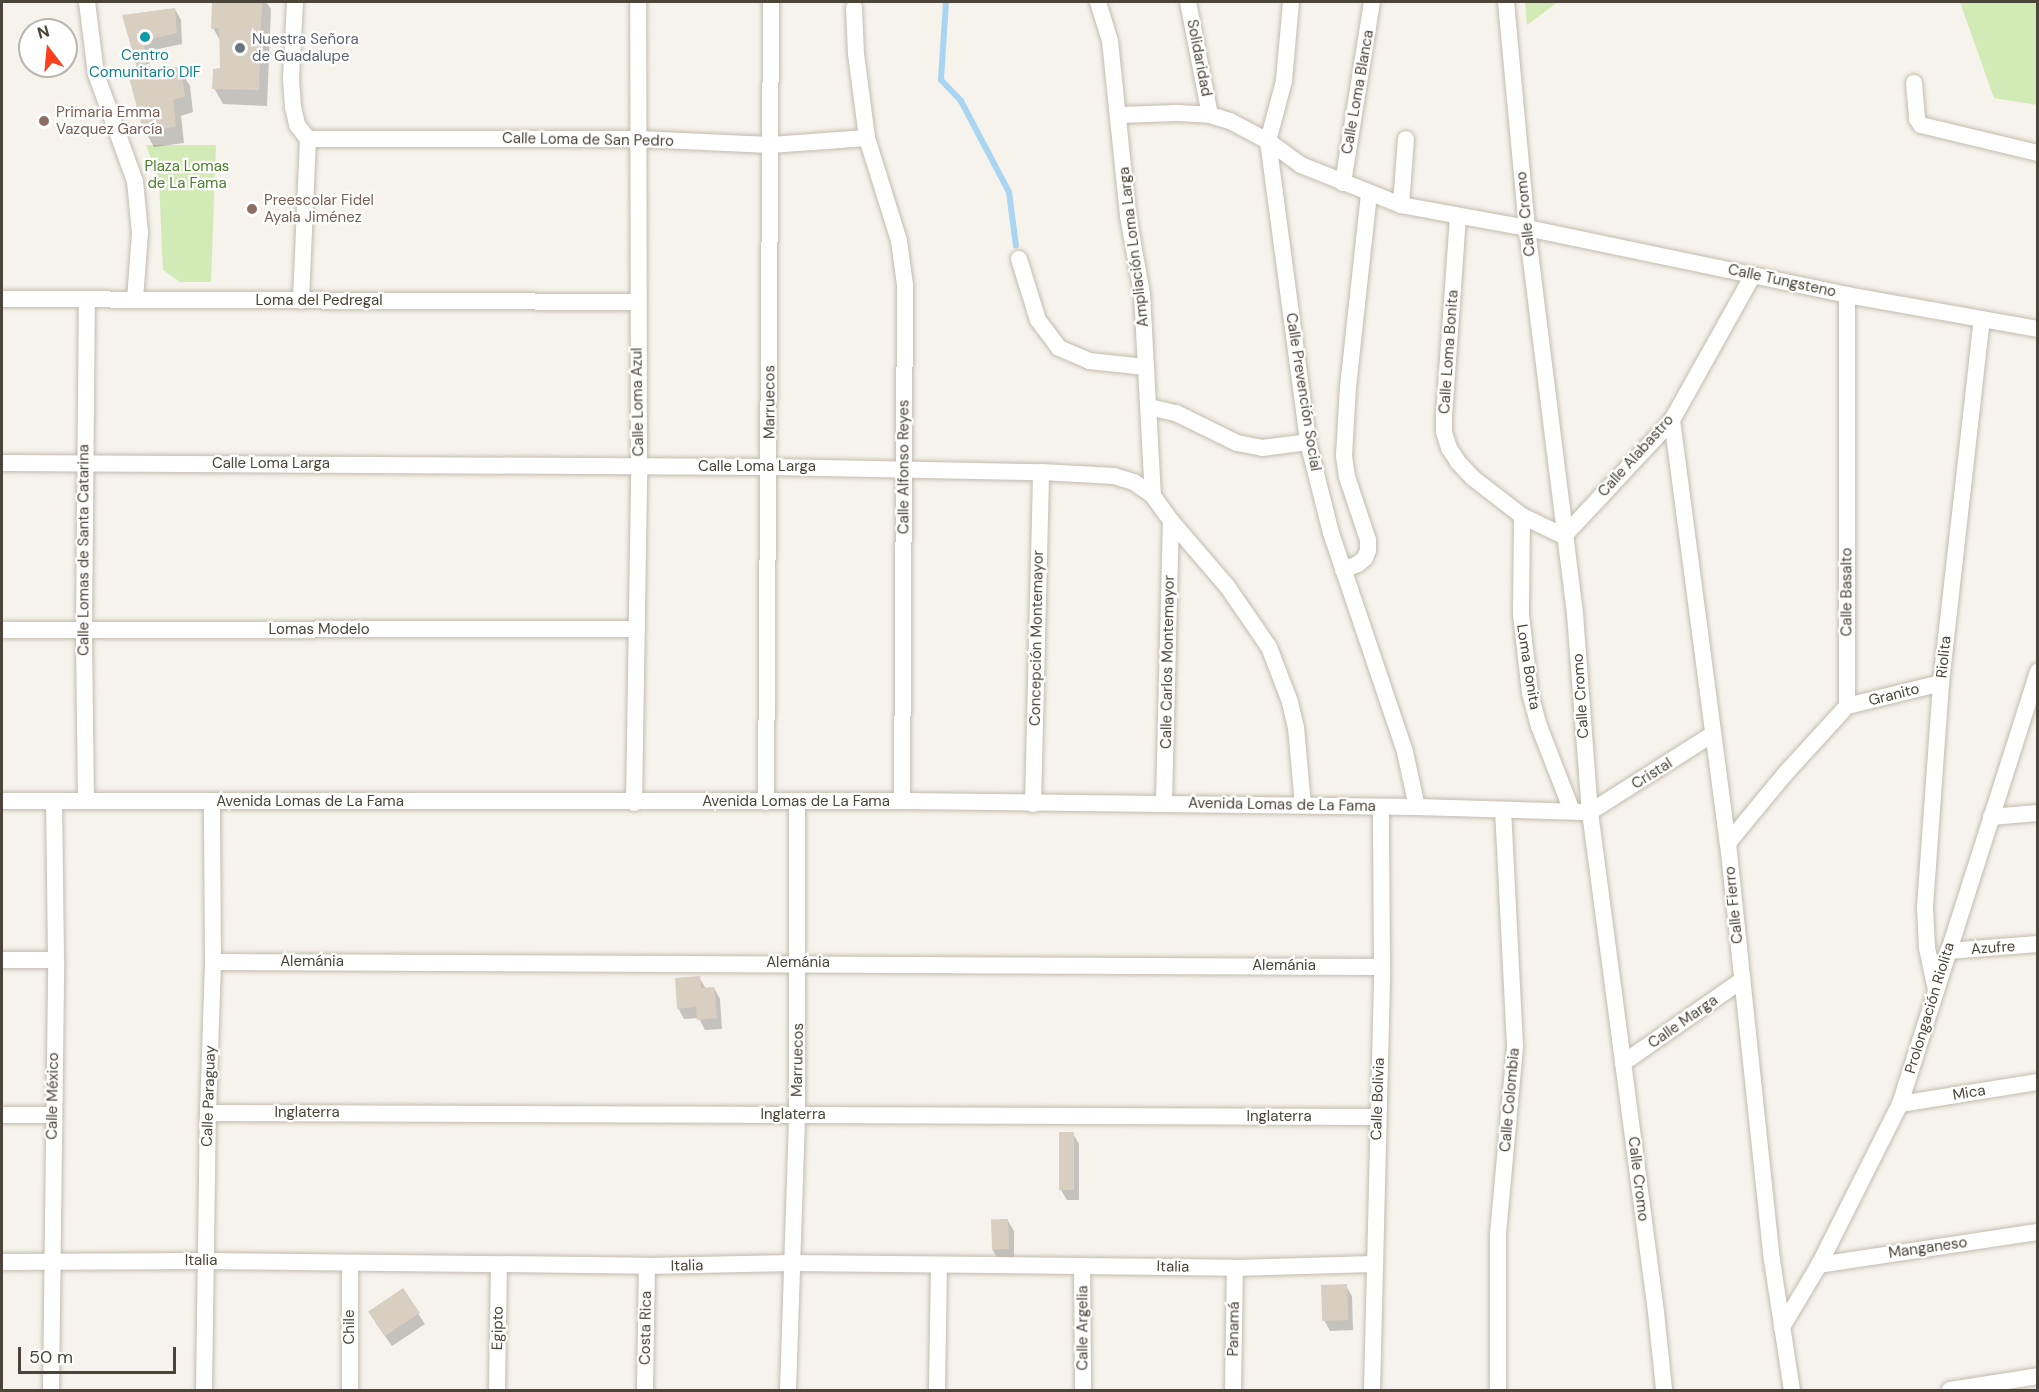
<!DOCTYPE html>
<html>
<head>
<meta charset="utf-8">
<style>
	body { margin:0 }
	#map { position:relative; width:2039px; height:1392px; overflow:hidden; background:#f6f3ec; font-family:"DM Sans",sans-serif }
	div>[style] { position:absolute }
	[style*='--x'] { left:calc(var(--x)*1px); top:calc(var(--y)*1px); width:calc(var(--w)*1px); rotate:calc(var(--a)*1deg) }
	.green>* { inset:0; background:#d2eab5 }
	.shadow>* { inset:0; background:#0003 }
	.stream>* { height:6px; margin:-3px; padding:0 3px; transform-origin:3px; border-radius:3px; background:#a9d4f2 }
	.building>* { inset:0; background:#d8cfc1; transform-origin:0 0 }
	.roads { filter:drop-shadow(0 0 2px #c2bbae) drop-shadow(0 0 2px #c2bbae) }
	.street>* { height:16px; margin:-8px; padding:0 8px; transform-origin:8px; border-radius:8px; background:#fff }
	.dots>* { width:16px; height:16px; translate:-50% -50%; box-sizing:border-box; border:3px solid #fff; border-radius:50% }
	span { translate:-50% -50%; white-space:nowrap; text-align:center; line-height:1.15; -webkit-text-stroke:4.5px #fff; paint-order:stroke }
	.worship-label { font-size:15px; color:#5b616d }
	.left { translate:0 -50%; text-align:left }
	.culture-label { font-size:15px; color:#0d838f }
	.street-label { font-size:15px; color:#4b4439 }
	.education-label { font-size:15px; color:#785e54 }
	.park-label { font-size:15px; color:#4a7f2a }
	.frame { position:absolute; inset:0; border:3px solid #4b4439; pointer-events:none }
	.north { position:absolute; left:18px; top:18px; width:60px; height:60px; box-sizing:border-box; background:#fff; border:2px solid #b7b4b0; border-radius:50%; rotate:344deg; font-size:16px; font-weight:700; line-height:24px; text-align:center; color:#4b4439 }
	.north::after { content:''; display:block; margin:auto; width:21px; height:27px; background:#fc3f1d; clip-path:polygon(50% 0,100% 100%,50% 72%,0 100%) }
	.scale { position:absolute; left:18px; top:1347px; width:158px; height:27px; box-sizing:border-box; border:3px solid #4b4439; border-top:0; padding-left:8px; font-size:18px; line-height:21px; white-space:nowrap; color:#4b4439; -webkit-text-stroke:4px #fff; paint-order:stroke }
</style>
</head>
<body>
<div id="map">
	<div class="green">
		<i style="clip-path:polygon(1525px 2px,1558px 2px,1527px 25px)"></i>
		<i style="clip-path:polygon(1960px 2px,2037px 2px,2037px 105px,1994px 98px)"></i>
		<i style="clip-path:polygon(146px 145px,216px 145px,211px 282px,180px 282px,163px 270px,159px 181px)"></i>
	</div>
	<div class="shadow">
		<i style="clip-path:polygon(214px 2px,266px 2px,271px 9px,267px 106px,223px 104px,214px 88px,221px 70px,221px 42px,213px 28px)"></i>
		<i style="clip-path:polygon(175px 9px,181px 20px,182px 44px,149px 51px,150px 63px,139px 68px,124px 16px)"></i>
		<i style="clip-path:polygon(150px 66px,151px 69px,180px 70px,190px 86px,193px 112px,181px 116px,184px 143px,154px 147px,145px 131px,139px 69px)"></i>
		<i style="clip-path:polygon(699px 977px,706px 989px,714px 988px,720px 999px,722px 1029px,705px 1030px,699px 1018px,684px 1019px,678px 1008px)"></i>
		<i style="clip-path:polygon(1073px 1134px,1079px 1144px,1079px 1200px,1067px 1200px,1061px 1190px)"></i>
		<i style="clip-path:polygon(1008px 1221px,1014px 1231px,1014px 1259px,998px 1259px,992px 1249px)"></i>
		<i style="clip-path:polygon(1346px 1286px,1352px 1296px,1353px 1330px,1330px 1331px,1324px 1320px)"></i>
		<i style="clip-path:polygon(403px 1290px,425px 1324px,392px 1346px,375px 1322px)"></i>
	</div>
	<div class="stream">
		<i style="--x:946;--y:2;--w:78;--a:93.7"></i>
		<i style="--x:941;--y:80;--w:29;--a:46"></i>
		<i style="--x:961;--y:101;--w:103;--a:62.2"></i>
		<i style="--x:1009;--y:192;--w:54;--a:82.6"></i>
	</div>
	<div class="building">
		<i style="clip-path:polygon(212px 2px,262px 2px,259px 90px,212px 89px,213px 69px,220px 68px,219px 28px,211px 29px)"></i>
		<i style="clip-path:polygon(175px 8px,177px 33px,144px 41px,146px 66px,137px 68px,122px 15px)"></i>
		<i style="clip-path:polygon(165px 66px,181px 68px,185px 96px,173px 100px,176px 127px,143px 131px,127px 70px)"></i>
		<i style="clip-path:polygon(700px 976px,701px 988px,714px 987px,717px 1018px,697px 1020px,696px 1007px,677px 1009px,675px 978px)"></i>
		<i style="left:1059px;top:1132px;width:15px;height:58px"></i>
		<i style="left:1008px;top:1219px;width:30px;height:17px;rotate:88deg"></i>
		<i style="left:1347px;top:1284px;width:36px;height:26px;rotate:88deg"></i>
		<i style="left:403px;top:1288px;width:30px;height:42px;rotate:56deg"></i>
	</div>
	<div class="roads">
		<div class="street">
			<i style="--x:87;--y:2;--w:73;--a:82.9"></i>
			<i style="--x:96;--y:74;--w:114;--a:70"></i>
			<i style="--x:135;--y:181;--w:52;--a:84.5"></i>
			<i style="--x:140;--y:233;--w:66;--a:94.3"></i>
			<i style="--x:295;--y:2;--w:77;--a:93"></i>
			<i style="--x:291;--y:79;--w:28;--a:86"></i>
			<i style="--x:293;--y:107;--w:18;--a:77"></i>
			<i style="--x:297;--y:125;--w:18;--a:52"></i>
			<i style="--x:308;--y:139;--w:162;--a:92.5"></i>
			<i style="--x:1098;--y:2;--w:41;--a:72.9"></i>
			<i style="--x:1110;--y:41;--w:176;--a:84.1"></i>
			<i style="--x:1128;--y:216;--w:79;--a:79.8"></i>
			<i style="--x:1142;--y:294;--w:202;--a:86.9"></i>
			<i style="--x:1188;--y:2;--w:115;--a:79"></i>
			<i style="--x:1291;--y:2;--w:79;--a:95.1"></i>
			<i style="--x:1284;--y:81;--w:62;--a:104.9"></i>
			<i style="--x:1268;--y:141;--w:304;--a:82.4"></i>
			<i style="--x:1308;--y:442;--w:94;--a:75.8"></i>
			<i style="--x:1331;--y:533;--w:231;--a:71.3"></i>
			<i style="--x:1405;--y:752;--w:56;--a:77.7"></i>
			<i style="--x:1506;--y:2;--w:227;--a:84.7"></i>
			<i style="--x:1527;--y:228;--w:389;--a:82.9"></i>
			<i style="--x:1575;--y:614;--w:199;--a:85.7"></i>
			<i style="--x:1590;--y:812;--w:504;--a:82.48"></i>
			<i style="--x:1656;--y:1312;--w:78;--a:84.1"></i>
			<i style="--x:854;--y:8;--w:46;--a:87.5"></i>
			<i style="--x:856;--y:54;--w:85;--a:82.5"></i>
			<i style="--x:867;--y:138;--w:108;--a:72.7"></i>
			<i style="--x:899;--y:241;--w:44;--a:82.2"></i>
			<i style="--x:905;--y:285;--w:516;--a:90.33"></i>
			<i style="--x:1914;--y:83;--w:36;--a:85"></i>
			<i style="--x:1917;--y:119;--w:7;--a:56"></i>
			<i style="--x:1921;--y:125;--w:120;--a:13.5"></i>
			<i style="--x:1120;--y:115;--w:57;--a:-2"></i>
			<i style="--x:1177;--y:113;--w:33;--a:3"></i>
			<i style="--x:1210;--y:115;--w:21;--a:17"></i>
			<i style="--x:1230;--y:121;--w:43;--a:27.8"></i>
			<i style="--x:1268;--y:141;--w:41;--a:36"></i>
			<i style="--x:1301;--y:165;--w:108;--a:21.8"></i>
			<i style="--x:1401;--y:205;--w:128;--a:10.3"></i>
			<i style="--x:1527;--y:228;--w:327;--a:11.8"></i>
			<i style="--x:1847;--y:295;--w:194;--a:10.1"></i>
			<i style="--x:308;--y:139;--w:331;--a:0"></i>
			<i style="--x:639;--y:139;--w:131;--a:2.6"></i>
			<i style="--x:770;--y:145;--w:97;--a:-4.1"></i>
			<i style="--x:1343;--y:183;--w:183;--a:-80.9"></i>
			<i style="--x:1401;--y:205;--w:66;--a:-85.7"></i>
			<i style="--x:1458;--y:216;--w:198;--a:94"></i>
			<i style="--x:1444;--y:414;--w:18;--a:90"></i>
			<i style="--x:1444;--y:432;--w:17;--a:73"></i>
			<i style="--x:1449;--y:448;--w:17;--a:57"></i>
			<i style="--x:1458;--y:462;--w:22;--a:47"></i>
			<i style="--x:1473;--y:478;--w:62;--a:37.8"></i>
			<i style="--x:1522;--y:516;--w:47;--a:25.5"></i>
			<i style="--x:1564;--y:536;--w:158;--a:-47"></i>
			<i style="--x:1672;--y:420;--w:166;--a:-60.8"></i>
			<i style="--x:1019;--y:259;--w:64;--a:72.7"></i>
			<i style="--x:1038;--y:320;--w:35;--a:53"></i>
			<i style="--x:1059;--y:348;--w:33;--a:23"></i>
			<i style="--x:1089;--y:361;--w:57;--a:6"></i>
			<i style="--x:2;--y:299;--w:635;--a:0.27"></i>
			<i style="--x:1149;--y:407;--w:28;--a:13"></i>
			<i style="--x:1176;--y:413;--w:68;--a:26.2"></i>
			<i style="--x:1237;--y:443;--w:25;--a:11"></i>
			<i style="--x:1262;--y:448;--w:46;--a:-7.4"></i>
			<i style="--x:1672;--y:420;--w:427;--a:82.5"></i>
			<i style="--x:1728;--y:843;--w:419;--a:84"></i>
			<i style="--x:1772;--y:1260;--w:132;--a:81.3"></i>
			<i style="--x:2;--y:463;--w:768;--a:0.3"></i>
			<i style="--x:770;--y:467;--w:271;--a:1.1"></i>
			<i style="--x:1041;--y:472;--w:73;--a:3.1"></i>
			<i style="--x:1114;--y:476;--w:21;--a:17"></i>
			<i style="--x:1134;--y:482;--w:24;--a:36"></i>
			<i style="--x:1153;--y:496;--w:31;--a:54"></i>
			<i style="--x:1171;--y:521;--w:86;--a:49.3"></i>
			<i style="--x:1227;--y:586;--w:74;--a:55.5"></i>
			<i style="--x:1269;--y:647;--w:59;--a:69.1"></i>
			<i style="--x:1290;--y:702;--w:26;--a:77"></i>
			<i style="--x:1296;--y:727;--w:78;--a:84.9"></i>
			<i style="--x:1522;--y:516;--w:98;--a:90.6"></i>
			<i style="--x:1521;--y:614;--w:80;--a:83.5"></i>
			<i style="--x:1530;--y:693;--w:34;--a:75"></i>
			<i style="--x:1539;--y:726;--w:91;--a:68.8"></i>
			<i style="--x:1343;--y:570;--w:16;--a:-22"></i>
			<i style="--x:1358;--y:564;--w:9;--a:-41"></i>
			<i style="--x:1365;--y:558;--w:9;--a:-69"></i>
			<i style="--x:1368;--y:550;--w:10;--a:-90"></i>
			<i style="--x:1368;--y:540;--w:66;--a:-108.4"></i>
			<i style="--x:1347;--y:477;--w:21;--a:-98"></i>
			<i style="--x:1344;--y:456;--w:69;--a:-86.7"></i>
			<i style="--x:1348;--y:387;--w:194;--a:-83.8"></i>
			<i style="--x:2;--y:630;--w:635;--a:-0.09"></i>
			<i style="--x:1847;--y:706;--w:97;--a:-13.7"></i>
			<i style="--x:2;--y:801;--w:900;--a:0"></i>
			<i style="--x:902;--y:801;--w:515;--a:0.67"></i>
			<i style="--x:1417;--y:807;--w:173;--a:1.7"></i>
			<i style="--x:1590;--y:812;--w:146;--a:-32.4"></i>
			<i style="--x:86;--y:801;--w:171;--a:-90.7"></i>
			<i style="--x:84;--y:630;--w:330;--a:-89.5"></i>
			<i style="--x:766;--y:802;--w:800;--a:-89.64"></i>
			<i style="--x:634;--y:803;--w:336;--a:-89.1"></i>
			<i style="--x:639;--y:467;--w:465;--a:-90.1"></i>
			<i style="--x:1164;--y:803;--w:282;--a:-88.6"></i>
			<i style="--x:1033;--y:804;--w:332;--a:-88.6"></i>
			<i style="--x:1991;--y:817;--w:47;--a:-4.9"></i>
			<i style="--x:1728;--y:843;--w:88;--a:-50.5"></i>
			<i style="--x:1784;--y:775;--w:93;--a:-47.6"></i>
			<i style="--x:1847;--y:706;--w:411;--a:-90"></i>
			<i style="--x:1948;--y:951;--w:90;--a:-4.4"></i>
			<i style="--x:2;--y:960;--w:54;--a:0"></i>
			<i style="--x:213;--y:962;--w:1169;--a:0.25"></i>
			<i style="--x:1936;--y:990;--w:43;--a:-102.1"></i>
			<i style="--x:1927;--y:948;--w:41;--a:-92.8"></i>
			<i style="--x:1925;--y:907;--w:225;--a:-85.9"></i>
			<i style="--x:1941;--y:683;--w:365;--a:-83.6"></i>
			<i style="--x:1623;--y:1063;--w:145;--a:-34.9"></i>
			<i style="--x:1900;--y:1104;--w:140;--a:-9.1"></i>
			<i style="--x:208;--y:1113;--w:1170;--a:0.2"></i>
			<i style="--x:2;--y:1115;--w:51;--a:0"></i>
			<i style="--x:2;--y:1262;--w:203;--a:-0.3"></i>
			<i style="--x:205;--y:1261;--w:442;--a:0.6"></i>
			<i style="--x:647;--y:1266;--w:145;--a:-1.2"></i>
			<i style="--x:792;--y:1263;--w:443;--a:0.6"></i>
			<i style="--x:1235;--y:1268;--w:138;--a:-1.7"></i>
			<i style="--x:1819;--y:1265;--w:221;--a:-8.6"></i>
			<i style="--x:1082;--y:1266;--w:124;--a:89.5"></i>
			<i style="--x:1782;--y:1327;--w:72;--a:-59.2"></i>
			<i style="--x:1819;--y:1265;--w:180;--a:-63.3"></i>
			<i style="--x:1900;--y:1104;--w:454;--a:-72.3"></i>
			<i style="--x:51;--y:1390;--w:430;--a:-89.3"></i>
			<i style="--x:56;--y:960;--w:159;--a:-90.7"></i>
			<i style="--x:204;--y:1390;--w:277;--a:-89.2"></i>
			<i style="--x:208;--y:1113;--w:151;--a:-88.1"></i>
			<i style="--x:213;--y:962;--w:161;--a:-90.4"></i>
			<i style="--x:350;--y:1390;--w:126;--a:-90"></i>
			<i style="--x:497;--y:1390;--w:125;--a:-89.1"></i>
			<i style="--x:645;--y:1390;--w:124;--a:-89.1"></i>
			<i style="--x:788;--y:1390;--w:275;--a:-88.1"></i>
			<i style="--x:797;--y:1115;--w:313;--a:-90"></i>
			<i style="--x:937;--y:1390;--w:124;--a:-89.1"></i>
			<i style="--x:1233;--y:1390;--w:122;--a:-89.1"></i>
			<i style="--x:1372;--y:1390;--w:423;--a:-88.6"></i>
			<i style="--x:1382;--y:967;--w:160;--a:-90.4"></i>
			<i style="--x:1498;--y:1390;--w:156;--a:-90"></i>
			<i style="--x:1498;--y:1234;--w:189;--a:-84.8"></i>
			<i style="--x:1515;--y:1046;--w:236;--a:-92.9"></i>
			<i style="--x:1950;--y:1390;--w:89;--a:-9"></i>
		</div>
	</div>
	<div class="dots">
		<i style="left:145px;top:37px;background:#0f9aa8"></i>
		<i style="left:240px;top:48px;background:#6b7280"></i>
		<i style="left:44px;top:121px;background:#8d6e63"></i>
		<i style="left:252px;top:209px;background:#8d6e63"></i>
	</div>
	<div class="worship-label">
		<span class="left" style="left:252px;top:48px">Nuestra Señora<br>de Guadalupe</span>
	</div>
	<div class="culture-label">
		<span style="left:145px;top:64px">Centro<br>Comunitario DIF</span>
	</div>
	<div class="street-label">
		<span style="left:1199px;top:58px;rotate:79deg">Solidaridad</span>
		<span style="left:1358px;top:92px;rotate:-80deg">Calle Loma Blanca</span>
		<span style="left:588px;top:140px;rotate:1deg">Calle Loma de San Pedro</span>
		<span style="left:1526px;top:214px;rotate:-96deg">Calle Cromo</span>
		<span style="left:1134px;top:247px;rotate:-97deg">Ampliación Loma Larga</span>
		<span style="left:1782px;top:281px;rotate:12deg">Calle Tungsteno</span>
		<span style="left:319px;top:301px">Loma del Pedregal</span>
		<span style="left:1449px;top:352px;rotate:-86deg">Calle Loma Bonita</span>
		<span style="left:1303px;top:392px;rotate:81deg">Calle Prevención Social</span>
		<span style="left:638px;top:402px;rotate:-91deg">Calle Loma Azul</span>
		<span style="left:770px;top:402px;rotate:-90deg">Marruecos</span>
		<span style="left:1636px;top:456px;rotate:-48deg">Calle Alabastro</span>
		<span style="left:271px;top:464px">Calle Loma Larga</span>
		<span style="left:757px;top:467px">Calle Loma Larga</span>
		<span style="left:904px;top:467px;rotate:-90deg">Calle Alfonso Reyes</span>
		<span style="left:84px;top:550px;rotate:-90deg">Calle Lomas de Santa Catarina</span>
		<span style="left:1847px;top:592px;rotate:-90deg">Calle Basalto</span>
		<span style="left:319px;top:630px">Lomas Modelo</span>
		<span style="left:1037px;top:638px;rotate:-89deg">Concepción Montemayor</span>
		<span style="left:1944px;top:657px;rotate:-84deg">Riolita</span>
		<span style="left:1168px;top:662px;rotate:-89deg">Calle Carlos Montemayor</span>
		<span style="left:1528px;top:667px;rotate:81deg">Loma Bonita</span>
		<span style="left:1894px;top:695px;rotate:-14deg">Granito</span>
		<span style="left:1581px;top:696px;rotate:-94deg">Calle Cromo</span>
		<span style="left:1652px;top:774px;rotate:-32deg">Cristal</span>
		<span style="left:310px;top:802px">Avenida Lomas de La Fama</span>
		<span style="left:796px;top:802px">Avenida Lomas de La Fama</span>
		<span style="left:1282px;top:805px;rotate:1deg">Avenida Lomas de La Fama</span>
		<span style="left:1734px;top:905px;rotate:-96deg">Calle Fierro</span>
		<span style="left:1993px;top:948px;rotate:-4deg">Azufre</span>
		<span style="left:312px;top:962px">Alemánia</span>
		<span style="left:798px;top:963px">Alemánia</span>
		<span style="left:1284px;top:966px">Alemánia</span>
		<span style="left:1930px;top:1008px;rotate:-73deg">Prolongación Riolita</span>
		<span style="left:1683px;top:1022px;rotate:-35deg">Calle Marga</span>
		<span style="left:798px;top:1060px;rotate:-89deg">Marruecos</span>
		<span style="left:1969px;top:1093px;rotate:-9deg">Mica</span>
		<span style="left:53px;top:1096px;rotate:-89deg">Calle México</span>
		<span style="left:209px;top:1096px;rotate:-88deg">Calle Paraguay</span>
		<span style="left:1378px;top:1099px;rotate:-88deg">Calle Bolivia</span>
		<span style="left:1510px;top:1100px;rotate:-85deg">Calle Colombia</span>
		<span style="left:307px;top:1113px">Inglaterra</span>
		<span style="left:793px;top:1115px">Inglaterra</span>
		<span style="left:1279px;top:1117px">Inglaterra</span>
		<span style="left:1638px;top:1179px;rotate:83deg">Calle Cromo</span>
		<span style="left:1928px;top:1248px;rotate:-8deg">Manganeso</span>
		<span style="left:201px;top:1261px">Italia</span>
		<span style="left:687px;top:1266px;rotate:-1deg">Italia</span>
		<span style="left:1173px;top:1267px;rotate:1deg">Italia</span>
		<span style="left:350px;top:1327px;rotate:-90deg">Chile</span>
		<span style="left:498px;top:1328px;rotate:-89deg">Egipto</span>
		<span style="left:646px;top:1328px;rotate:-89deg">Costa Rica</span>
		<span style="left:1083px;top:1328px;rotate:-90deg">Calle Argelia</span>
		<span style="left:1234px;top:1329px;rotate:-89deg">Panamá</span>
	</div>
	<div class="education-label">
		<span class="left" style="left:56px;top:121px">Primaria Emma<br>Vazquez García</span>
		<span class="left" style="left:264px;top:209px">Preescolar Fidel<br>Ayala Jiménez</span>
	</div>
	<div class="park-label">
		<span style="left:187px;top:175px">Plaza Lomas<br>de La Fama</span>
	</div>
	<div class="frame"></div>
	<div class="north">N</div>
	<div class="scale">50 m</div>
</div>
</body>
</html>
